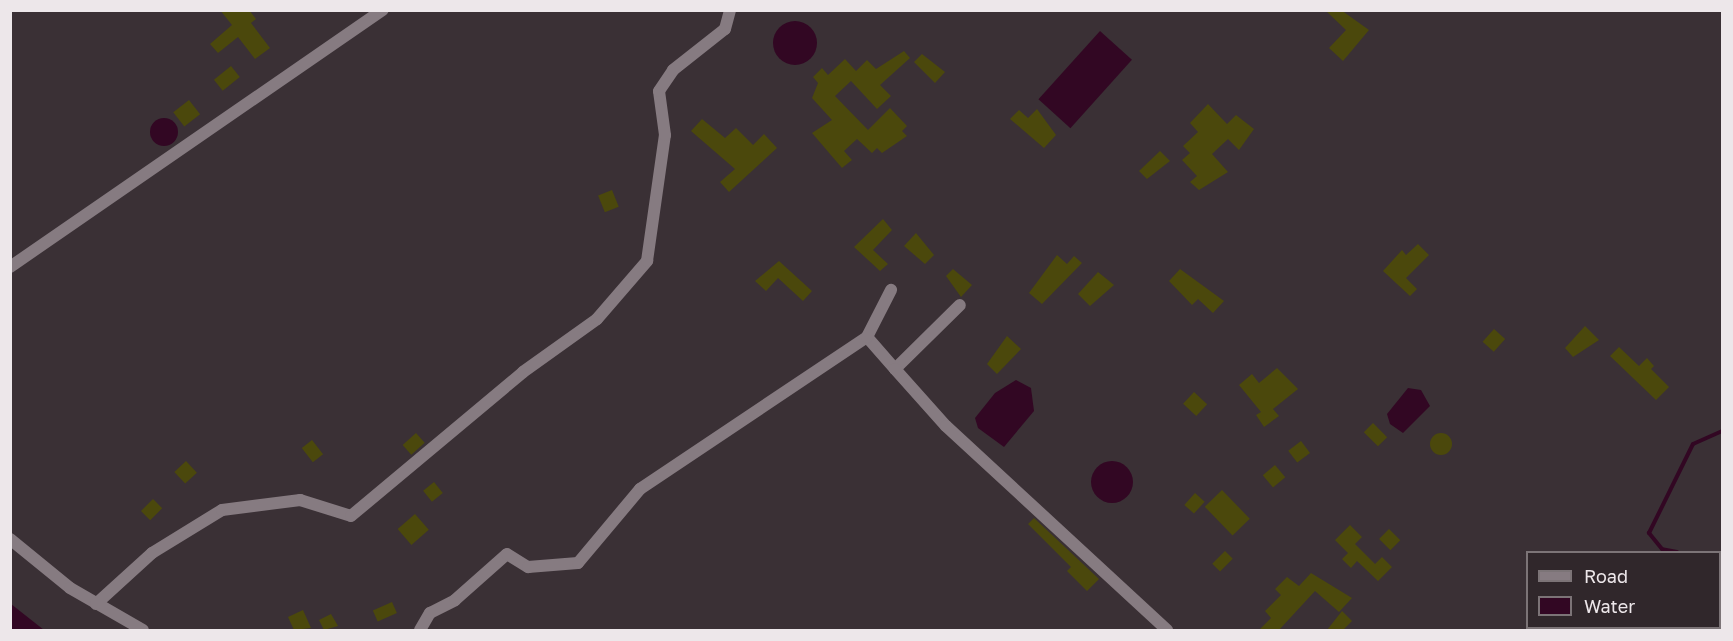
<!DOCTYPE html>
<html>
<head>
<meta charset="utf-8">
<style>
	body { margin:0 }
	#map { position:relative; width:1733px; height:641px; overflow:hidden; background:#3a3035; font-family:"Golos Text",sans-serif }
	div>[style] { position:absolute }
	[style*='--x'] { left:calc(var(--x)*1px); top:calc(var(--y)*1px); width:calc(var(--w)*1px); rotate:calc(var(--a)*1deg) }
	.water>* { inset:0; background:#320723; transform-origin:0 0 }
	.round { border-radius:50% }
	.stream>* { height:4px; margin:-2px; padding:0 2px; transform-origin:2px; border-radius:2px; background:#320723 }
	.building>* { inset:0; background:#4b480c; transform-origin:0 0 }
	.minor>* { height:12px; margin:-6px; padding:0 6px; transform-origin:6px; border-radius:6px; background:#867b81 }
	span { translate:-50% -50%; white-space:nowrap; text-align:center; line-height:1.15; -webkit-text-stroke:4.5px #30272b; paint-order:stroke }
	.frame { position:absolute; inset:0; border:12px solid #ede7ea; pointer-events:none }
	.legend { position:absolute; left:1526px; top:551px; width:195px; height:78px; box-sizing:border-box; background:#30272b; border:2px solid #7c7477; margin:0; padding:8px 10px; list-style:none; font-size:18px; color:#ede7ea }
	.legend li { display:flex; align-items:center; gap:12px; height:30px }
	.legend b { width:30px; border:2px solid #7c7477 }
</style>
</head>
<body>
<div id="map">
	<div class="water">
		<i class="round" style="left:773px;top:21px;width:44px;height:44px"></i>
		<i style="left:1100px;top:31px;width:43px;height:92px;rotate:42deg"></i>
		<i class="round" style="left:150px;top:118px;width:28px;height:28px"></i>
		<i style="clip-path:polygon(1016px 380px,1031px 388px,1034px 411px,1004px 447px,978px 428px,975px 418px,995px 393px)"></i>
		<i style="clip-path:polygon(1408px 388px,1421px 390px,1430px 406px,1403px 433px,1390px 424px,1387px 414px)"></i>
		<i class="round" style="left:1091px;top:461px;width:42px;height:42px"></i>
		<i style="clip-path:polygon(10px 604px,11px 604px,44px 630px,11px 630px)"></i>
	</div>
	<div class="stream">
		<i style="--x:1677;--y:552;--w:15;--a:-169"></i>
		<i style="--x:1662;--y:549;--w:21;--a:-129"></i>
		<i style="--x:1649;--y:533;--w:99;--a:-63.7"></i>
		<i style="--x:1693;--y:444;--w:32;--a:-24"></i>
		<i style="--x:1720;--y:593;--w:4;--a:56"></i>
	</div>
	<div class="building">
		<i style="clip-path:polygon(220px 10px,249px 10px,256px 19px,251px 23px,270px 48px,255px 59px,238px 37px,218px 53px,210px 44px,232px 25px)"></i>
		<i style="clip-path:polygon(1325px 10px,1341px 10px,1369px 30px,1343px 61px,1329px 48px,1346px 30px)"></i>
		<i style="clip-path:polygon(904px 51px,910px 58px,880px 85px,891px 96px,877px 109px,851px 81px,835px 96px,868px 130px,890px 108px,907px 126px,902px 131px,907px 136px,882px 153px,877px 148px,872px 153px,857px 139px,844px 151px,852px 160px,842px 168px,812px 133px,832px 120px,812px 98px,818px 83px,813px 77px,822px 68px,828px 75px,845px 59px,856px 71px,867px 60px,876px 69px)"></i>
		<i style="clip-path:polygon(922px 54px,945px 72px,935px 83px,914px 62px)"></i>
		<i style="left:231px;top:66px;width:14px;height:22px;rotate:51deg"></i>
		<i style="left:189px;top:100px;width:18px;height:20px;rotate:52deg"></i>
		<i style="clip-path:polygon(1208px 104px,1227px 124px,1236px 115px,1254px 129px,1239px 150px,1228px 139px,1212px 154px,1228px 172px,1199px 190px,1190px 182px,1197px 176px,1182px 160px,1190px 153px,1183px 146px,1198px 132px,1190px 123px)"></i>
		<i style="clip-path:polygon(1037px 109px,1056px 135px,1044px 148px,1010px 119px,1019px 110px,1028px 118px)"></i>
		<i style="clip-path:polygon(702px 119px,725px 138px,736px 128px,753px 145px,764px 134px,777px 148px,729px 192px,720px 182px,735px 169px,691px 131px)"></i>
		<i style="clip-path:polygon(1160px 151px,1170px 161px,1147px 179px,1139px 171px)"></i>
		<i style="left:612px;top:190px;width:18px;height:15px;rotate:68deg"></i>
		<i style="clip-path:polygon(883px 219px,892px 230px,873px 250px,888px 264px,880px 271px,854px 247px)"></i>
		<i style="clip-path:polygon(916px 233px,934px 255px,925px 264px,904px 246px)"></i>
		<i style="clip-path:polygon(1418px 244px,1429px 255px,1406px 278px,1417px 289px,1410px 296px,1383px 271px,1402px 250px,1406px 255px)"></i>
		<i style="clip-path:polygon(1057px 255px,1067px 264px,1074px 256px,1082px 263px,1042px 304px,1029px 293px)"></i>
		<i style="clip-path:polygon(779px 261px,812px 291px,803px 301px,778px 278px,766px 291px,755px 281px)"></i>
		<i style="clip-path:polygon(953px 269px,972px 285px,961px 297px,946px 276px)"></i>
		<i style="clip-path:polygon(1180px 269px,1224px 301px,1213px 313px,1198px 299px,1192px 305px,1169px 281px)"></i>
		<i style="clip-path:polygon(1098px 272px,1114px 285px,1090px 306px,1078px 294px)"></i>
		<i style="clip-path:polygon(1585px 326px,1599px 340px,1573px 357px,1565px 348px)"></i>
		<i style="left:1494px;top:329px;width:15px;height:17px;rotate:42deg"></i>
		<i style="clip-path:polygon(1007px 336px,1021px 349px,997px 374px,987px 364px)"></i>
		<i style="clip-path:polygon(1619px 347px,1639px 366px,1647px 358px,1654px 366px,1651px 369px,1669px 387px,1656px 400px,1610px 356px)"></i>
		<i style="clip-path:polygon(1277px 368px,1298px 389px,1273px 409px,1279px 416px,1264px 427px,1256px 415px,1261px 412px,1239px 385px,1252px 374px,1259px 383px)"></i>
		<i style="left:1194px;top:392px;width:18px;height:16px;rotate:43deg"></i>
		<i style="left:1373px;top:423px;width:20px;height:13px;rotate:45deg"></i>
		<i class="round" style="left:1430px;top:433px;width:22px;height:22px"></i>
		<i style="left:416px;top:433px;width:13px;height:18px;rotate:48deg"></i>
		<i style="left:312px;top:440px;width:18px;height:13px;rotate:52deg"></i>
		<i style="left:1301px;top:441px;width:15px;height:16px;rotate:53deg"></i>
		<i style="left:186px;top:461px;width:16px;height:16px;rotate:47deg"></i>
		<i style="left:1275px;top:465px;width:16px;height:16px;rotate:50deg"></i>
		<i style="left:434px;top:482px;width:14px;height:14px;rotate:51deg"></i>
		<i style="left:1222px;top:490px;width:40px;height:24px;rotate:46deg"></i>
		<i style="left:1195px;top:493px;width:13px;height:16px;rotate:42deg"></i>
		<i style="left:153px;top:499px;width:13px;height:17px;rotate:45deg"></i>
		<i style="left:415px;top:514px;width:21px;height:23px;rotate:49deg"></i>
		<i style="clip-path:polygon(1034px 518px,1099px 579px,1087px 591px,1067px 571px,1071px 567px,1028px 524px)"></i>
		<i style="clip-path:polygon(1350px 525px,1362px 537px,1355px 544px,1375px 564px,1382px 557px,1392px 567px,1378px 581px,1357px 561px,1351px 568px,1342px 559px,1348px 553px,1335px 540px)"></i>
		<i style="left:1389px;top:529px;width:16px;height:14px;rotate:45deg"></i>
		<i style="left:1225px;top:551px;width:11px;height:18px;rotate:45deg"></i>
		<i style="clip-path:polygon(1311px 573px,1352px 598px,1339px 612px,1315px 591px,1279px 630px,1259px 630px,1271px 618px,1265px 611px,1281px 595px,1275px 589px,1287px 577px,1299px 586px)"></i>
		<i style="left:392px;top:602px;width:12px;height:21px;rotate:66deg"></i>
		<i style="clip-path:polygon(303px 610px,311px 628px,294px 630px,288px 617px)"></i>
		<i style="clip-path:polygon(1342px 611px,1352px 621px,1343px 630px,1327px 630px)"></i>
		<i style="clip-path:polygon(331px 614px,338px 626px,324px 630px,319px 620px)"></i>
	</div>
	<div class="minor">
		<i style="--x:10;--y:267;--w:453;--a:-34.6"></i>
		<i style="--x:867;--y:337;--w:43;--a:48.8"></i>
		<i style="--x:895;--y:369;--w:91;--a:-44.6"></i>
		<i style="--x:895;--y:369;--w:76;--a:48.2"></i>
		<i style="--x:946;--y:426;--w:301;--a:42.7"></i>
		<i style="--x:10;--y:539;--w:77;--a:39.2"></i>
		<i style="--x:70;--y:588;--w:84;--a:29.9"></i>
		<i style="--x:96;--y:604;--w:76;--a:-42.3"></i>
		<i style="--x:152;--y:553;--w:82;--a:-31.6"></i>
		<i style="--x:222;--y:510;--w:79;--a:-7.3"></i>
		<i style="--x:300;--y:500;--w:53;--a:17.4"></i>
		<i style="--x:351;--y:516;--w:224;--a:-39.9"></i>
		<i style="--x:523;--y:372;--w:91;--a:-35.6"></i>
		<i style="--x:597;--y:319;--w:77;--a:-49.2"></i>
		<i style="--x:647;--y:261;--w:127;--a:-81.9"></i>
		<i style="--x:665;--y:135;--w:44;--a:-97.8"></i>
		<i style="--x:659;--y:91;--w:25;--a:-56"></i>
		<i style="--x:673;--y:70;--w:66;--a:-38.3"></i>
		<i style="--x:725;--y:29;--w:20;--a:-75"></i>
		<i style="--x:420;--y:630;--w:20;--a:-60"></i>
		<i style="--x:430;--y:613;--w:28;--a:-27"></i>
		<i style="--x:455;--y:600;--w:69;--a:-41.5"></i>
		<i style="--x:507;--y:554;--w:25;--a:32"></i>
		<i style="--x:528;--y:567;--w:50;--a:-4.6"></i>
		<i style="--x:578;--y:563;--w:97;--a:-50"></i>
		<i style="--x:640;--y:489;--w:273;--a:-33.8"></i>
		<i style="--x:867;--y:337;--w:53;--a:-62.9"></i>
	</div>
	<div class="frame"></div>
	<ul class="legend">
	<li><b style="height:8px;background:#867b81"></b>Road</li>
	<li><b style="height:16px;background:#320723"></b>Water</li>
	</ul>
</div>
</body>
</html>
